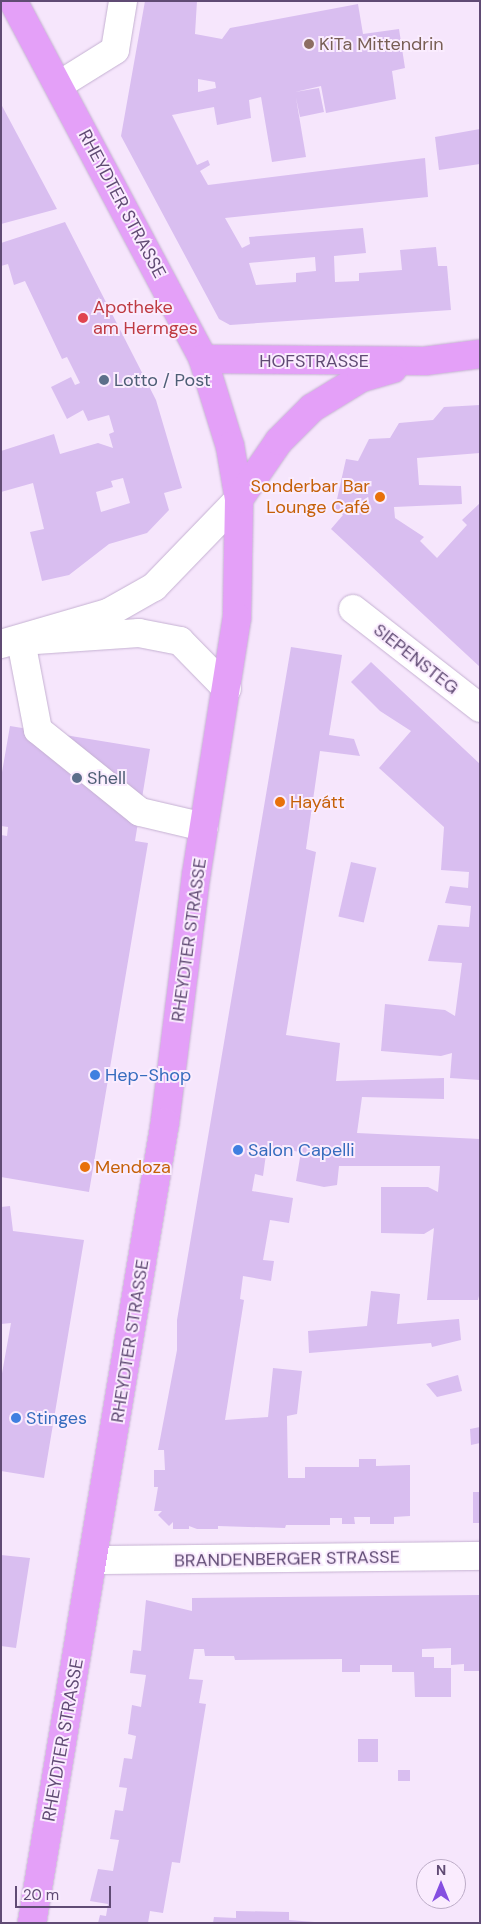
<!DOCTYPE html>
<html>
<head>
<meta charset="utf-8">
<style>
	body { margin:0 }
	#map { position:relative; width:481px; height:1924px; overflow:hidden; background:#f6e6fc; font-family:"DM Sans",sans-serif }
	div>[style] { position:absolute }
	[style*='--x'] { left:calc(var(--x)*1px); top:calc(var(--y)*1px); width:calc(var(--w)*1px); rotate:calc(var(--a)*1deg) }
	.building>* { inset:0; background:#d9bef0; transform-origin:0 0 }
	.roads { filter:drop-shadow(0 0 1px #c5b1d2) drop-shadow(0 0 1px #c5b1d2) }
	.minor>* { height:28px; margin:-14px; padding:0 14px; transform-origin:14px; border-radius:14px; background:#fff }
	.major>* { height:28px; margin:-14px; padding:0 14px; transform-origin:14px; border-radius:14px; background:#e4a0f8 }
	.dots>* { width:14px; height:14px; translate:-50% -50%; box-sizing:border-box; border:2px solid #faecfe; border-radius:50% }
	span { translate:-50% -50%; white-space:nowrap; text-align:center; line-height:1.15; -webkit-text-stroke:4px #faecfe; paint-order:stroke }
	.education-label { font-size:18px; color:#785e54 }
	.left { translate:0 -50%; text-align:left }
	.street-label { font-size:18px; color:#604b74 }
	.health-label { font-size:18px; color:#be3a42 }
	.service-label { font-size:18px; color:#4e5e75 }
	.food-label { font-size:18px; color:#c56008 }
	.right { translate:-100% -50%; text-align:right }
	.shop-label { font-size:18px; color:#366cbe }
	.frame { position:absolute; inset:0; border:2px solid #604b74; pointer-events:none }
	.north { position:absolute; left:416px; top:1859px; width:50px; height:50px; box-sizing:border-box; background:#faecfe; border:1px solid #bcacc7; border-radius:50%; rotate:0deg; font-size:14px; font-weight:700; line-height:20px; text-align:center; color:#604b74 }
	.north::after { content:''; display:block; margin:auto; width:18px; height:22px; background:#854fe1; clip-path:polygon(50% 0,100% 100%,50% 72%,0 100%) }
	.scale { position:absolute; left:15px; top:1886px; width:96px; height:22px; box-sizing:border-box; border:2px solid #604b74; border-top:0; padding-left:6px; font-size:15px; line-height:18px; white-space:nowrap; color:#604b74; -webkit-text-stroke:4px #faecfe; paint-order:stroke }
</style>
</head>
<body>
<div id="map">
	<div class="building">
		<i style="clip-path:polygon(evenodd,145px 1px,197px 1px,195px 34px,222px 39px,230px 28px,358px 4px,363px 34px,399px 29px,405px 68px,392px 71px,396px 99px,326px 113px,321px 86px,295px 92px,319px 88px,324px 112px,300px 117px,296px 98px,306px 157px,272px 162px,261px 97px,249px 100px,251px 118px,217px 125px,214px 107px,172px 115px,197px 165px,208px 160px,210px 165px,200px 171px,208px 185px,425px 158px,428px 197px,225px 218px,242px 248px,250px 244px,249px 237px,363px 228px,366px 253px,334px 256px,335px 282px,359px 281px,359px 273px,402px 270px,400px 250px,436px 247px,438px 266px,447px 266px,451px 310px,230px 325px,219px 319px,121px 136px,145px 1px,198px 79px,215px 82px,216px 88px,198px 92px,198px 79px,145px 1px,315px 257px,316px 271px,296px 273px,296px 282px,256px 285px,249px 263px,315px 257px)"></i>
		<i style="clip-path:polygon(1px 104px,57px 209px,1px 224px)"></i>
		<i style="clip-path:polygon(480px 129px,480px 164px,439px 170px,435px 137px)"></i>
		<i style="clip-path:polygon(evenodd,65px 222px,156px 400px,182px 488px,164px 493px,169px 510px,147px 533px,109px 544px,69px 575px,42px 581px,30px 532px,44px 529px,33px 483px,1px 492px,1px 451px,54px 434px,60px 454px,98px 443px,113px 448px,109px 434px,114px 432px,109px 415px,88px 421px,83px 410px,67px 419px,51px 387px,71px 377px,75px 385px,80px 383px,67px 357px,62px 359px,25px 281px,14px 285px,8px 264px,1px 266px,1px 243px,65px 222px,123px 478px,130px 503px,101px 512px,96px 492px,113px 487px,111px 481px,123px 478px)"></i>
		<i style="clip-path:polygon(480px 405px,480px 453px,417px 458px,419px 485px,461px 486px,462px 504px,394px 507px,395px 518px,424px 537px,420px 541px,437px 558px,467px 525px,462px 520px,480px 503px,480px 667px,331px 529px,343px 515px,335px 508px,346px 459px,358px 461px,369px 439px,390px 438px,399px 423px,433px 420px,444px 407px)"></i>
		<i style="clip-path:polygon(291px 647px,342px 655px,329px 735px,354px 739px,360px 756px,320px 751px,306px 849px,316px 852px,286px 1035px,340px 1043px,336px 1081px,444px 1078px,444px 1099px,362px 1097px,357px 1133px,480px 1139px,479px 1296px,478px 1300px,427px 1300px,434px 1228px,424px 1234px,381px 1233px,381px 1187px,428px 1187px,438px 1192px,440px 1166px,339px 1166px,337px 1185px,324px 1187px,296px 1181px,301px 1152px,267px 1147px,263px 1176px,255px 1174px,252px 1191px,293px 1198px,289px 1223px,270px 1220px,263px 1260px,274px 1261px,271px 1281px,243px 1276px,240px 1299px,244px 1300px,225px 1420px,268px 1417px,273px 1368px,302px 1371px,297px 1414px,287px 1416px,288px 1478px,305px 1478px,305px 1467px,359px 1467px,359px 1459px,376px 1459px,376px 1466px,410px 1465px,410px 1516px,394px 1517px,394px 1524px,370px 1524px,370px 1517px,354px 1517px,355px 1524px,342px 1524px,342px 1518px,330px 1518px,330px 1525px,286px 1525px,285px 1528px,218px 1526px,218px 1529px,197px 1529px,189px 1526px,189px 1529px,173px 1529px,173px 1522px,169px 1526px,158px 1515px,162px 1511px,154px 1511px,158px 1487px,154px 1487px,154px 1470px,165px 1470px,164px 1450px,158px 1450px,177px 1350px,177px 1320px)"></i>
		<i style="clip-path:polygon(371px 662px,480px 764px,480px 1080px,450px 1078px,452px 1053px,441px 1056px,381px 1051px,385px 1004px,445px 1010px,455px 1016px,462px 963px,428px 961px,438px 925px,469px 927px,471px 906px,445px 903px,450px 886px,468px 888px,469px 872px,441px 870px,444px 827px,379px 768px,411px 731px,380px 711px,351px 682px)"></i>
		<i style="clip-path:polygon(10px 726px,150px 749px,135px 841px,148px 843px,89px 1192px,1px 1177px,1px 835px,7px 836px,8px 827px,1px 826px,1px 778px)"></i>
		<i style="left:351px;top:862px;width:26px;height:56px;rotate:13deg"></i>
		<i style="clip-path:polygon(10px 1206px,13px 1231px,84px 1240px,44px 1478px,1px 1471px,1px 1379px,11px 1323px,1px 1324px,1px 1207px)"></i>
		<i style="clip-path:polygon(371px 1291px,400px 1294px,397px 1324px,459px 1319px,461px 1340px,432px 1347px,431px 1343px,309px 1353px,308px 1331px,367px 1326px)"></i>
		<i style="clip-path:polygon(458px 1375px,462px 1391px,437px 1397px,426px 1384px)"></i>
		<i style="clip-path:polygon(480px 1427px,480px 1443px,471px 1445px,470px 1429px)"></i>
		<i style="left:473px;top:1492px;width:7px;height:31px"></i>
		<i style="clip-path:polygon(1px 1555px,30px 1558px,16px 1648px,1px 1646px)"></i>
		<i style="clip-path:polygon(480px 1595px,480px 1671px,464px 1671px,464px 1664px,451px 1665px,451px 1648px,422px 1649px,422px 1657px,434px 1657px,434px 1668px,451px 1668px,451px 1697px,415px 1697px,414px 1672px,392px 1672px,392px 1665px,360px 1665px,360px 1672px,342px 1672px,342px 1659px,235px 1660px,234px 1656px,205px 1656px,204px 1649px,194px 1649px,189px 1679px,203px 1680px,199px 1703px,206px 1704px,180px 1863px,172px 1862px,163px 1913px,150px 1911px,148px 1923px,98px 1923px,100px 1915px,106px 1916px,108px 1904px,90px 1901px,98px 1869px,113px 1871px,119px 1840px,110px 1839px,115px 1810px,123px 1811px,127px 1788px,119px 1787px,124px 1758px,132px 1759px,136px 1736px,128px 1734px,132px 1705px,141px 1707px,146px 1675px,130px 1673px,133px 1650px,141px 1651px,146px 1600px,192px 1611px,192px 1598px)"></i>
		<i style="left:358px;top:1739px;width:20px;height:23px"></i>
		<i style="left:398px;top:1770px;width:12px;height:11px"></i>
		<i style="clip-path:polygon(236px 1911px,289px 1912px,289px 1920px,327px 1923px,213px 1923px,214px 1917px,236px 1918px)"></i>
	</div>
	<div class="roads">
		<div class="minor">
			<i style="--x:59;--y:85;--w:66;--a:-32"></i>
			<i style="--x:115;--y:50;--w:50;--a:-80.7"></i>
			<i style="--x:353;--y:609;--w:161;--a:37.9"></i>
			<i style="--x:1;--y:644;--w:111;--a:-16.2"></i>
			<i style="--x:108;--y:613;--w:53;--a:-29.5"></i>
			<i style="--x:154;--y:587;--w:122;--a:-46"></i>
			<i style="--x:204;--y:827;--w:66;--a:-166.8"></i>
			<i style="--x:140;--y:812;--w:131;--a:-141.2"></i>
			<i style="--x:38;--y:730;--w:91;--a:-100.8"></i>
			<i style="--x:21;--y:641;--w:118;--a:-3.9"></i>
			<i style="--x:139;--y:633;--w:42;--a:11"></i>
			<i style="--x:180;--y:641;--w:67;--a:45.6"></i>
			<i style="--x:95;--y:1560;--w:385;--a:-0.6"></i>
		</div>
		<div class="major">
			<i style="--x:13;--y:1;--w:405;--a:62"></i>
			<i style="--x:203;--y:359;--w:91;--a:72.8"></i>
			<i style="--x:230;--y:446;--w:54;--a:80.4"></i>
			<i style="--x:239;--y:499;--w:118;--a:91"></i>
			<i style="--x:237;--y:617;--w:262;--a:99"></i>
			<i style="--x:196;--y:876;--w:248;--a:97.2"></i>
			<i style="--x:165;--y:1122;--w:812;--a:99.43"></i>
			<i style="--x:203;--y:359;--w:222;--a:0.5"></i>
			<i style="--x:425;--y:361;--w:55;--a:-7.3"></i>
			<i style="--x:239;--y:499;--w:70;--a:-55.4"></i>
			<i style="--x:279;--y:441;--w:47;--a:-45"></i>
			<i style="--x:312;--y:408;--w:57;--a:-31.5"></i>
			<i style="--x:361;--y:378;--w:33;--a:-16"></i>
		</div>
	</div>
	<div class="dots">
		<i style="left:309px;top:44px;background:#8d6e63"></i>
		<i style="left:83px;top:318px;background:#e0444e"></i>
		<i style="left:104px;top:380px;background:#5c6f8a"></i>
		<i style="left:380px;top:497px;background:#e8710a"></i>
		<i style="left:77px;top:778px;background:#5c6f8a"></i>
		<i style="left:280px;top:802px;background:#e8710a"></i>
		<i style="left:95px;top:1075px;background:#3f7fe0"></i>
		<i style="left:238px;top:1150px;background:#3f7fe0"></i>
		<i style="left:85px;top:1167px;background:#e8710a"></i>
		<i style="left:16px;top:1418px;background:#3f7fe0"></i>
	</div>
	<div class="education-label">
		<span class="left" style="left:319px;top:44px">KiTa Mittendrin</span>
	</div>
	<div class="street-label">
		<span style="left:122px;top:204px;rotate:62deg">RHEYDTER STRASSE</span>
		<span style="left:314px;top:361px">HOFSTRASSE</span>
		<span style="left:416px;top:659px;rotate:38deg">SIEPENSTEG</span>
		<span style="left:189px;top:940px;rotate:-82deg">RHEYDTER STRASSE</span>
		<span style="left:130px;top:1341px;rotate:-81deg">RHEYDTER STRASSE</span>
		<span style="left:287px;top:1559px;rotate:-1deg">BRANDENBERGER STRASSE</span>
		<span style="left:63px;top:1740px;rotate:-80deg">RHEYDTER STRASSE</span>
	</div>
	<div class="health-label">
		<span class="left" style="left:93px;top:318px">Apotheke<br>am Hermges</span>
	</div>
	<div class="service-label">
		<span class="left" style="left:114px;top:380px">Lotto / Post</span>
		<span class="left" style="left:87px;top:778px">Shell</span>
	</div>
	<div class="food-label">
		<span class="right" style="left:370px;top:497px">Sonderbar Bar<br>Lounge Café</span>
		<span class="left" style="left:290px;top:802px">Hayátt</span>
		<span class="left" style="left:95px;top:1167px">Mendoza</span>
	</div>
	<div class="shop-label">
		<span class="left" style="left:105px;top:1075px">Hep-Shop</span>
		<span class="left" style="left:248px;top:1150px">Salon Capelli</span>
		<span class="left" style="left:26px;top:1418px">Stinges</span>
	</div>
	<div class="frame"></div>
	<div class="north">N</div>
	<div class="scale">20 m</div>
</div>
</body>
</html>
